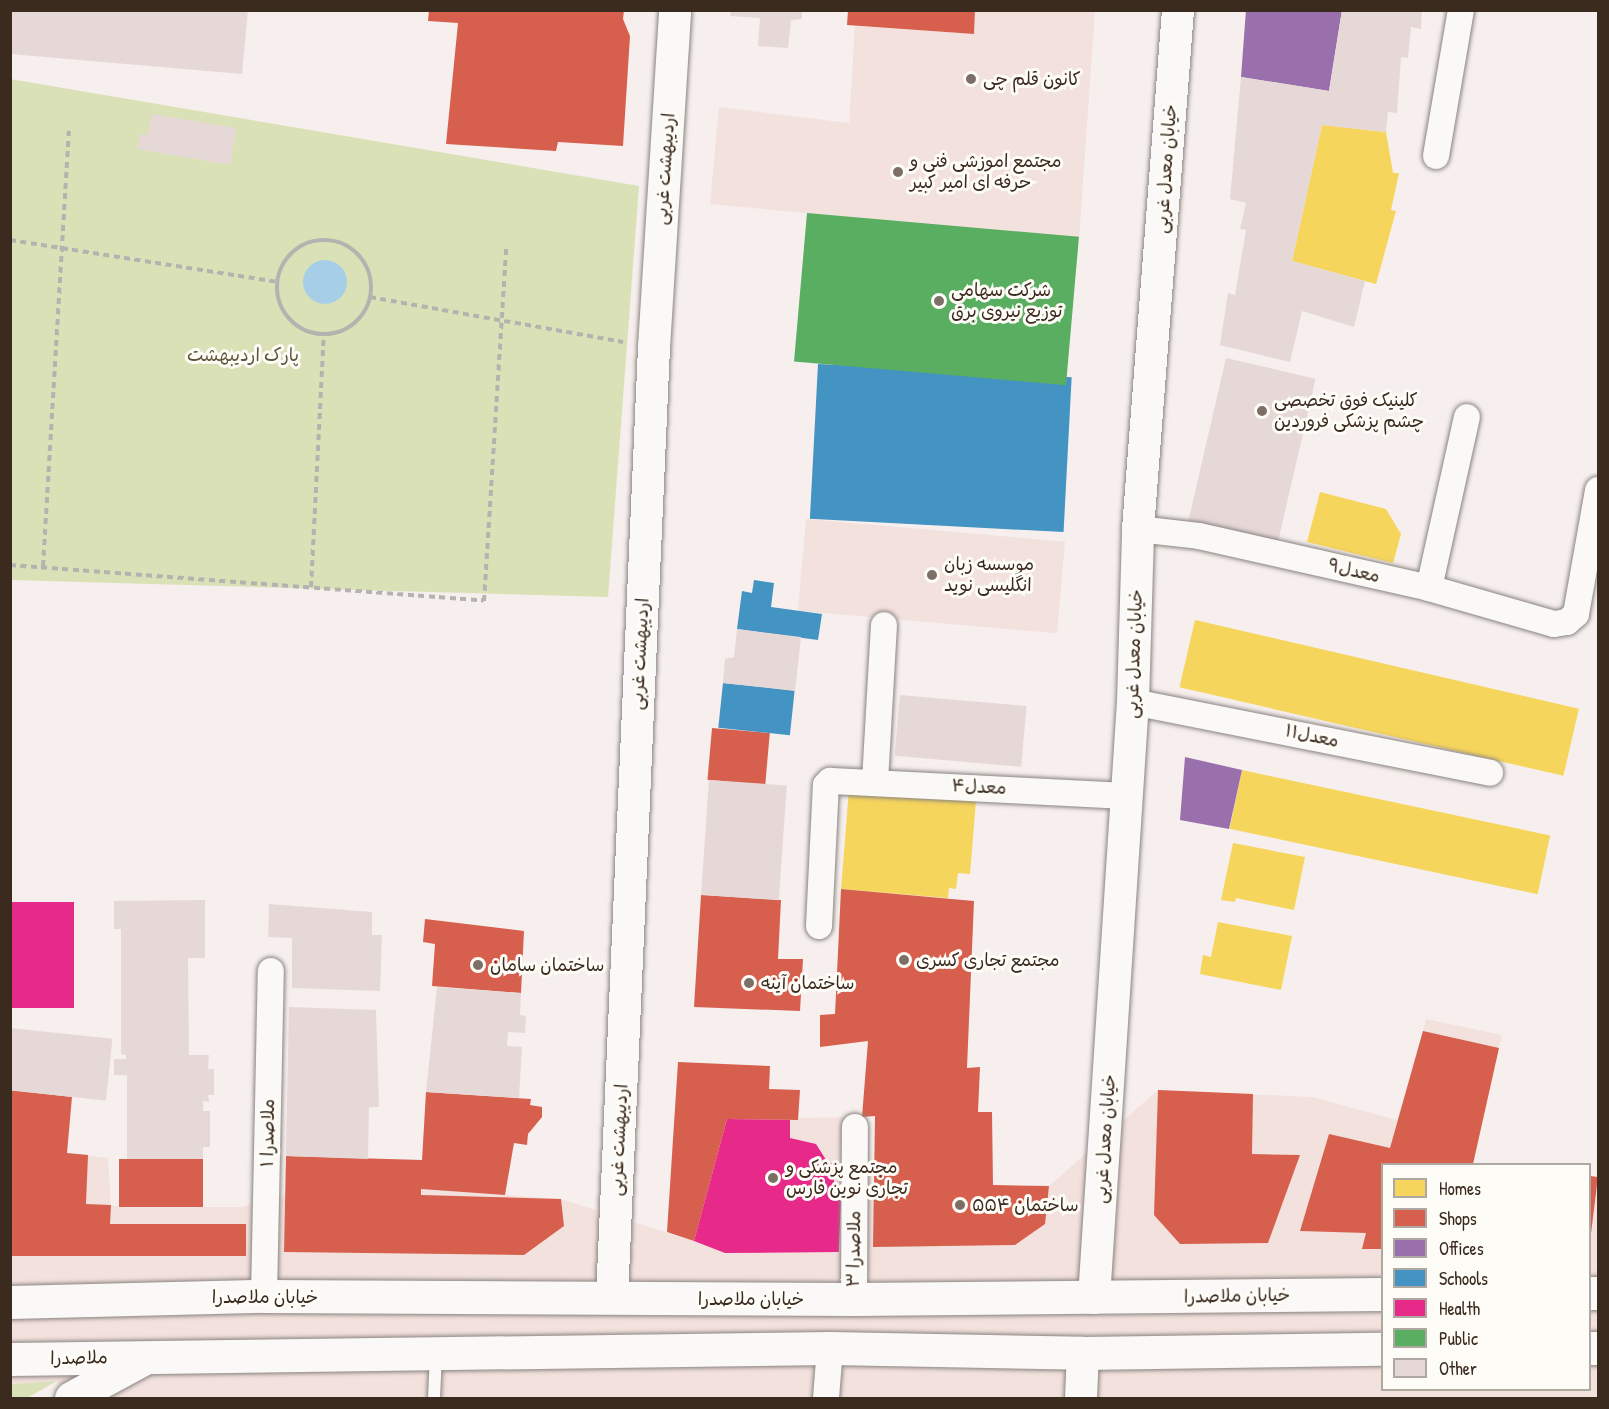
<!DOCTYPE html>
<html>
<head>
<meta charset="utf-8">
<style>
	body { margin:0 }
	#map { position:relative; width:1609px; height:1409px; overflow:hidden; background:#f6efed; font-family:"Patrick Hand","Playpen Sans Arabic",sans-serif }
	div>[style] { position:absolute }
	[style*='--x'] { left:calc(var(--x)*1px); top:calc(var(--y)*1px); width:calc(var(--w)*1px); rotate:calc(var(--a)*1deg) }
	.built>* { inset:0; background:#f3e1dd; transform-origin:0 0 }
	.green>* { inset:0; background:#dbe1b6 }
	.water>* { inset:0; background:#a6cfe7 }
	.round { border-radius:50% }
	.homes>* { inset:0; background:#f6d55c; transform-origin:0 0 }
	.shops>* { inset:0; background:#d6604d; transform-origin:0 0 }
	.offices>* { inset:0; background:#9970ab }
	.schools>* { inset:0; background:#4393c3; transform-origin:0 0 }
	.health>* { inset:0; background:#e7298a; transform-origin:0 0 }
	.public>* { inset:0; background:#5aae61; transform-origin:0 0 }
	.building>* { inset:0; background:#e7d8d8; transform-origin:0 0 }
	.path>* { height:4px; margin-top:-2px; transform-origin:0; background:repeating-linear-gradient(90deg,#b5b3b0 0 6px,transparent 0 10.5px) }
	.path>.ring { margin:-2px; padding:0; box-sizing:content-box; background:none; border:4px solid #b5b3b0; border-radius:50% }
	.roads { filter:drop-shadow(0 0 2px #8a8480) drop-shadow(0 0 2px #8a8480) }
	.service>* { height:12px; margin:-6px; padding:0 6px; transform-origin:6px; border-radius:6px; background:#faf9f7 }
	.minor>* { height:26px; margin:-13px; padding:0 13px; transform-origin:13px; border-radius:13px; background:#faf9f7 }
	.tertiary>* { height:32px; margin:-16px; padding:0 16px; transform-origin:16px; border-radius:16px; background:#faf9f7 }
	.secondary>* { height:33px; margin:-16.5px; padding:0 16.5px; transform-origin:16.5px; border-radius:16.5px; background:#faf9f7 }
	.dots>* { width:16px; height:16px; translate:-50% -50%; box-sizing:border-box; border:3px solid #fdfcf7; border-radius:50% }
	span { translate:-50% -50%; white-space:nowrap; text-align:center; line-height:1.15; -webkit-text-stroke:6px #fdfcf7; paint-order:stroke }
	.poi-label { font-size:18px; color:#3b2a1e }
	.left { translate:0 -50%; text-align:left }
	.street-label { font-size:18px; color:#3b2a1e }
	.park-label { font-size:18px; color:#5e5539 }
	.frame { position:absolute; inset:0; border:12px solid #3b2a1e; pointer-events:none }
	.legend { position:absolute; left:1381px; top:1163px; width:210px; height:228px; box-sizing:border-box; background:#fdfcf7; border:2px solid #afa8a0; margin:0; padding:8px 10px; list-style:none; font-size:18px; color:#3b2a1e }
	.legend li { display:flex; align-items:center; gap:12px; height:30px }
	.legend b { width:30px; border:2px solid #afa8a0 }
</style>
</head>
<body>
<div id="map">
	<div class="built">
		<i style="clip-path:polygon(975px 11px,1095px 11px,1079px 239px,710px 204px,719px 107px,849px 123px,855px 26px,974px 34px)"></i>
		<i style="left:806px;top:519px;width:260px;height:92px;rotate:5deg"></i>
		<i style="clip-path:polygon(1426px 1019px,1502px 1035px,1473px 1164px,1382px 1164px,1382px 1390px,1590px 1390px,1590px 1176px,1598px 1177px,1598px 1398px,77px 1398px,56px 1381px,11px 1384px,11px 1148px,108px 1158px,111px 1205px,119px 1207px,241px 1207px,284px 1195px,374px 1197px,421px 1189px,561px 1199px,693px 1241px,727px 1119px,862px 1117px,872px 1186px,1049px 1186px,1158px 1090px,1312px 1097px,1397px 1120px)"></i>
	</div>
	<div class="green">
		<i style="clip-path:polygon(10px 79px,639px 186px,608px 597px,11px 580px)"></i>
		<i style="clip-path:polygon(57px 1381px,27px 1398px,11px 1398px,11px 1384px)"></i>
	</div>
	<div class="water">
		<i class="round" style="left:303px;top:260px;width:44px;height:44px"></i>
	</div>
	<div class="homes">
		<i style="clip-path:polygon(1322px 125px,1386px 132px,1393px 173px,1399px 173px,1391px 210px,1396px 211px,1376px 284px,1292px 261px)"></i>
		<i style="clip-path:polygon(1320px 492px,1386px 509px,1401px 534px,1393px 563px,1307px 542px)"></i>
		<i style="left:1195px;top:620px;width:394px;height:69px;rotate:13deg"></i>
		<i style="left:1242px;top:770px;width:315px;height:60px;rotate:12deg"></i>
		<i style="clip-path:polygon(849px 789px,976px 800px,970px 874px,958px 873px,956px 889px,949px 888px,948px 898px,841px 889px)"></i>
		<i style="clip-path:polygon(1233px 843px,1305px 857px,1294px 910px,1236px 898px,1235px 902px,1221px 900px)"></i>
		<i style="clip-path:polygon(1218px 922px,1292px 936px,1281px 990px,1200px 974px,1203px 955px,1211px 957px)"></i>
	</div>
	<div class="shops">
		<i style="clip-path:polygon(429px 10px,624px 10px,623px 19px,630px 36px,623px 146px,558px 142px,556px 151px,446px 144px,458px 23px,428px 21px)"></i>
		<i style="clip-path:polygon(848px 10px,975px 10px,974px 34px,847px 25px)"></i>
		<i style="left:712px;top:728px;width:58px;height:52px;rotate:5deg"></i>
		<i style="clip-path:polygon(841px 889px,974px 901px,967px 1068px,980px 1067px,978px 1112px,992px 1112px,993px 1185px,1049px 1186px,1045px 1224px,1015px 1245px,873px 1247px,875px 1116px,862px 1117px,868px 1041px,820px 1047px,820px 1015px,835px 1014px)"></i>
		<i style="clip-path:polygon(701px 895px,781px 900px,778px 959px,803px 959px,800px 1011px,694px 1007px)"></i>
		<i style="clip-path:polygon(425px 919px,524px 931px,521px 993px,432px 986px,435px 944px,423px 942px)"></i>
		<i style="clip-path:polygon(1423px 1031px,1499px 1048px,1473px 1164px,1382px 1164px,1382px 1249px,1362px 1249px,1366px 1233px,1300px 1231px,1329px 1134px,1390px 1148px)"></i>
		<i style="clip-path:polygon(678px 1062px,770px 1066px,769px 1089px,800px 1090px,798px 1120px,727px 1119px,694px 1241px,667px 1232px)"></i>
		<i style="clip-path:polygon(10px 1090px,72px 1097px,67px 1153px,88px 1155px,86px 1204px,111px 1205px,110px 1224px,246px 1224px,246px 1256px,10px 1256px)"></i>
		<i style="clip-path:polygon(1158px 1090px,1253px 1094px,1252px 1154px,1300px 1155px,1268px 1243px,1180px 1244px,1154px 1215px)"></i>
		<i style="clip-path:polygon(426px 1092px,531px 1099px,530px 1105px,542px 1107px,542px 1117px,528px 1134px,527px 1145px,514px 1143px,505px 1195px,421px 1189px,421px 1195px,561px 1199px,564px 1226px,524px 1255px,284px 1252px,286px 1156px,422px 1160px)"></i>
		<i style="left:119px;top:1159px;width:84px;height:48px"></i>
		<i style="left:1590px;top:1176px;width:8px;height:76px;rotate:7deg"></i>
	</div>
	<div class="offices">
		<i style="clip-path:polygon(1246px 10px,1342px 10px,1329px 91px,1241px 77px)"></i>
		<i style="clip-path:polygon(1185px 757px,1242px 770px,1229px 829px,1180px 820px)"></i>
	</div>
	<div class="schools">
		<i style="left:818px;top:364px;width:254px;height:155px;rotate:3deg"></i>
		<i style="clip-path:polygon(754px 580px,774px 583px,771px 607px,822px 614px,818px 640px,737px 629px,742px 591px,752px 593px)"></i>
		<i style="left:723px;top:683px;width:72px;height:45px;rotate:6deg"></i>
	</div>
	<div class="health">
		<i style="left:12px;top:902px;width:62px;height:106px"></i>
		<i style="clip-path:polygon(727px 1119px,790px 1120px,790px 1138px,816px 1144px,828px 1163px,834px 1164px,834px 1192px,841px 1193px,839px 1252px,725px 1253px,694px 1241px)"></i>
	</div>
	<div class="public">
		<i style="left:807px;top:213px;width:273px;height:149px;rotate:5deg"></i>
	</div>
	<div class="building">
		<i style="clip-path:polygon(10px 10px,248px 10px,242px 74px,10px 54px)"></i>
		<i style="clip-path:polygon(731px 10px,802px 10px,802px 19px,791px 20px,788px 48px,758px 46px,760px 18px,730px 16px)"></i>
		<i style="clip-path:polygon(1342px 10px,1422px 10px,1421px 29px,1411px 27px,1408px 58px,1401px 57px,1397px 113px,1388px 112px,1386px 132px,1322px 125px,1292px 261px,1365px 281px,1354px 327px,1302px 311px,1290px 362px,1220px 345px,1228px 293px,1235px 295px,1246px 230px,1240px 229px,1246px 203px,1230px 199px,1241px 77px,1329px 91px)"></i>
		<i style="clip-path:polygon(152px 114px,236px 128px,230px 165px,137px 149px,140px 134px,148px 135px)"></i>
		<i style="left:1226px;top:358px;width:92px;height:168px;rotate:13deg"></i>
		<i style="clip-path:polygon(737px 629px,801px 637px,795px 691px,723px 683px,725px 659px,734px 657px)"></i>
		<i style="left:900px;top:695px;width:127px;height:61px;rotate:5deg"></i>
		<i style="left:709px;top:780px;width:78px;height:115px;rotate:4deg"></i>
		<i style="clip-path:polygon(205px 900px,205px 958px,188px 958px,189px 1055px,209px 1055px,208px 1069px,214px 1069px,214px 1095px,208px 1095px,209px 1102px,203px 1101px,203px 1111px,210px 1111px,210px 1147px,203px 1147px,203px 1159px,127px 1159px,127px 1075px,114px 1075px,114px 1059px,126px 1059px,126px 1055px,121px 1054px,121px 929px,114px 929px,114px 901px)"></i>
		<i style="clip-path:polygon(269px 904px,372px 912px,372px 935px,382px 935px,380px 991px,292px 988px,292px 938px,268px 937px)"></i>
		<i style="clip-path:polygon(437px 987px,521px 993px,520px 1015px,526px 1016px,525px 1033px,508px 1032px,507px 1046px,522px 1047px,519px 1098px,426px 1092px)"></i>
		<i style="clip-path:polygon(289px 1007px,376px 1010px,379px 1107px,369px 1107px,368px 1159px,286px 1156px)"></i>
		<i style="left:10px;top:1028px;width:103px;height:62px;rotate:6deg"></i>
	</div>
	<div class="path">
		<i style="--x:10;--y:240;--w:270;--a:8.9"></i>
		<i class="ring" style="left:277px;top:240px;width:90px;height:90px"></i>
		<i style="--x:370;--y:297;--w:257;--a:10.1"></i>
		<i style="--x:10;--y:565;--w:475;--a:4.3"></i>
		<i style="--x:484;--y:601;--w:354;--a:-86.4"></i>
		<i style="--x:43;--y:566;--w:436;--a:-86.6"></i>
		<i style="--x:311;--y:587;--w:253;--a:-87.1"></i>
	</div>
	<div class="roads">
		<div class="service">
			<i style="--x:434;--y:1398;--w:43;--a:-87.3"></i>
		</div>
		<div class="minor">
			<i style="--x:1436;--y:156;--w:148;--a:-80.3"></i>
			<i style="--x:1138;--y:529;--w:61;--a:6.5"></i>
			<i style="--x:1199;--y:536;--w:236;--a:12.7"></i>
			<i style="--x:1429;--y:588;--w:130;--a:16.1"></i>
			<i style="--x:1554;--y:624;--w:13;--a:-9"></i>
			<i style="--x:1567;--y:622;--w:12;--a:-42"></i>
			<i style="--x:1576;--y:614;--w:126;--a:-79.9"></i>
			<i style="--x:1429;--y:588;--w:175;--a:-77.5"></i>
			<i style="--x:1133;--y:702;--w:364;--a:11.2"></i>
			<i style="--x:875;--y:781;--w:156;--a:-86.7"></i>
			<i style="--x:819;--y:926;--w:141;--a:-87.2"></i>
			<i style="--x:826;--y:785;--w:6;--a:-45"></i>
			<i style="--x:830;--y:781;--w:298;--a:2.9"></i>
			<i style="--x:264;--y:1296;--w:325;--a:-88.8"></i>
			<i style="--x:854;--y:1299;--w:172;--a:-89.7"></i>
			<i style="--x:826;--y:1398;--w:50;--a:-85.4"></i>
		</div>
		<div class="tertiary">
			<i style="--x:612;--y:1298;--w:952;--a:-87.47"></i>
			<i style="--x:654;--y:347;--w:338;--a:-86.4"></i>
			<i style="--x:1094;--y:1298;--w:597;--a:-86.26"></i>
			<i style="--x:1133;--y:702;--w:173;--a:-88.3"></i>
			<i style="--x:1138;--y:529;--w:521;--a:-85.59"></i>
			<i style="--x:1081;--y:1398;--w:45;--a:-87.5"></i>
		</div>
		<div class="secondary">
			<i style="--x:1590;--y:1293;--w:8;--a:0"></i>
			<i style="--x:10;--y:1302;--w:254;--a:-1.4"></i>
			<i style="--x:264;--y:1296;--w:590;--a:0.29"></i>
			<i style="--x:854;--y:1299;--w:528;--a:-0.54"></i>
			<i style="--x:1590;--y:1348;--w:8;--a:0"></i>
			<i style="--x:10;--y:1359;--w:820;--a:-0.77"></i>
			<i style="--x:830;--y:1348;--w:253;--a:1.1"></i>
			<i style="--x:1083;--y:1353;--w:299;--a:-0.8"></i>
			<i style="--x:71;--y:1398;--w:80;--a:-28.5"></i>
		</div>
	</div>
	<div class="dots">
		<i style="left:971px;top:79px;background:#7c6f66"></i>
		<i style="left:898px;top:172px;background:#7c6f66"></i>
		<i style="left:939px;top:301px;background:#7c6f66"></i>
		<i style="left:1262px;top:411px;background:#7c6f66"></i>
		<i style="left:932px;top:575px;background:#7c6f66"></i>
		<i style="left:904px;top:960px;background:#7c6f66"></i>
		<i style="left:478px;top:965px;background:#7c6f66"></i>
		<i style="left:749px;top:983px;background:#7c6f66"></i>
		<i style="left:773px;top:1178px;background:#7c6f66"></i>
		<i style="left:960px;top:1205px;background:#7c6f66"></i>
	</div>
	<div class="poi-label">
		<span class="left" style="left:983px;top:79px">کانون قلم چی</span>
		<span class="left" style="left:910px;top:172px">مجتمع اموزشی فنی و<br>حرفه ای امیر کبیر</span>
		<span class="left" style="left:951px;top:301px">شرکت سهامی<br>توزیع نیروی برق</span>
		<span class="left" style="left:1274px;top:411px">کلینیک فوق تخصصی<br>چشم پزشکی فروردین</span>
		<span class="left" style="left:944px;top:575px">موسسه زبان<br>انگلیسی نوید</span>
		<span class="left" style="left:916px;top:960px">مجتمع تجاری کسری</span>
		<span class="left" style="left:490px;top:965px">ساختمان سامان</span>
		<span class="left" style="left:761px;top:983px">ساختمان آینه</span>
		<span class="left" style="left:786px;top:1178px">مجتمع پزشکی و<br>تجاری نوین فارس</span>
		<span class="left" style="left:972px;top:1205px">ساختمان ۵۵۴</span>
	</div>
	<div class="street-label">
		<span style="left:665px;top:169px;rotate:-86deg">اردیبهشت غربی</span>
		<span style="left:1166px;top:169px;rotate:-86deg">خیابان معدل غربی</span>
		<span style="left:1354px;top:571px;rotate:13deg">معدل۹</span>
		<span style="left:640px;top:654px;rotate:-87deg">اردیبهشت غربی</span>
		<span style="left:1134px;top:654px;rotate:-88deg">خیابان معدل غربی</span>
		<span style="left:1312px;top:736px;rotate:12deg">معدل۱۱</span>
		<span style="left:979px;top:787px;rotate:3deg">معدل۴</span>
		<span style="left:268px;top:1133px;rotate:-89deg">۱ ملاصدرا</span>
		<span style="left:1105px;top:1139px;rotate:-86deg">خیابان معدل غربی</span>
		<span style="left:619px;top:1140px;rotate:-87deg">اردیبهشت غربی</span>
		<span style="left:854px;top:1249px;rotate:-89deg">۳ ملاصدرا</span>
		<span style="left:1237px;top:1296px;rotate:-1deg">خیابان ملاصدرا</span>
		<span style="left:265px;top:1297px">خیابان ملاصدرا</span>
		<span style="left:751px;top:1299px">خیابان ملاصدرا</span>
		<span style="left:79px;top:1358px;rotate:-1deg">ملاصدرا</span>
	</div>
	<div class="park-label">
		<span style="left:243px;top:355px">پارک اردیبهشت</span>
	</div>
	<div class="frame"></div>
	<ul class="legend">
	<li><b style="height:16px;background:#f6d55c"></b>Homes</li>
	<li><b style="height:16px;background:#d6604d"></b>Shops</li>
	<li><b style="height:16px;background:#9970ab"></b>Offices</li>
	<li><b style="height:16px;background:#4393c3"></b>Schools</li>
	<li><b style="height:16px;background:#e7298a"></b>Health</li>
	<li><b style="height:16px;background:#5aae61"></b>Public</li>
	<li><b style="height:16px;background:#e7d8d8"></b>Other</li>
	</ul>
</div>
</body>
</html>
